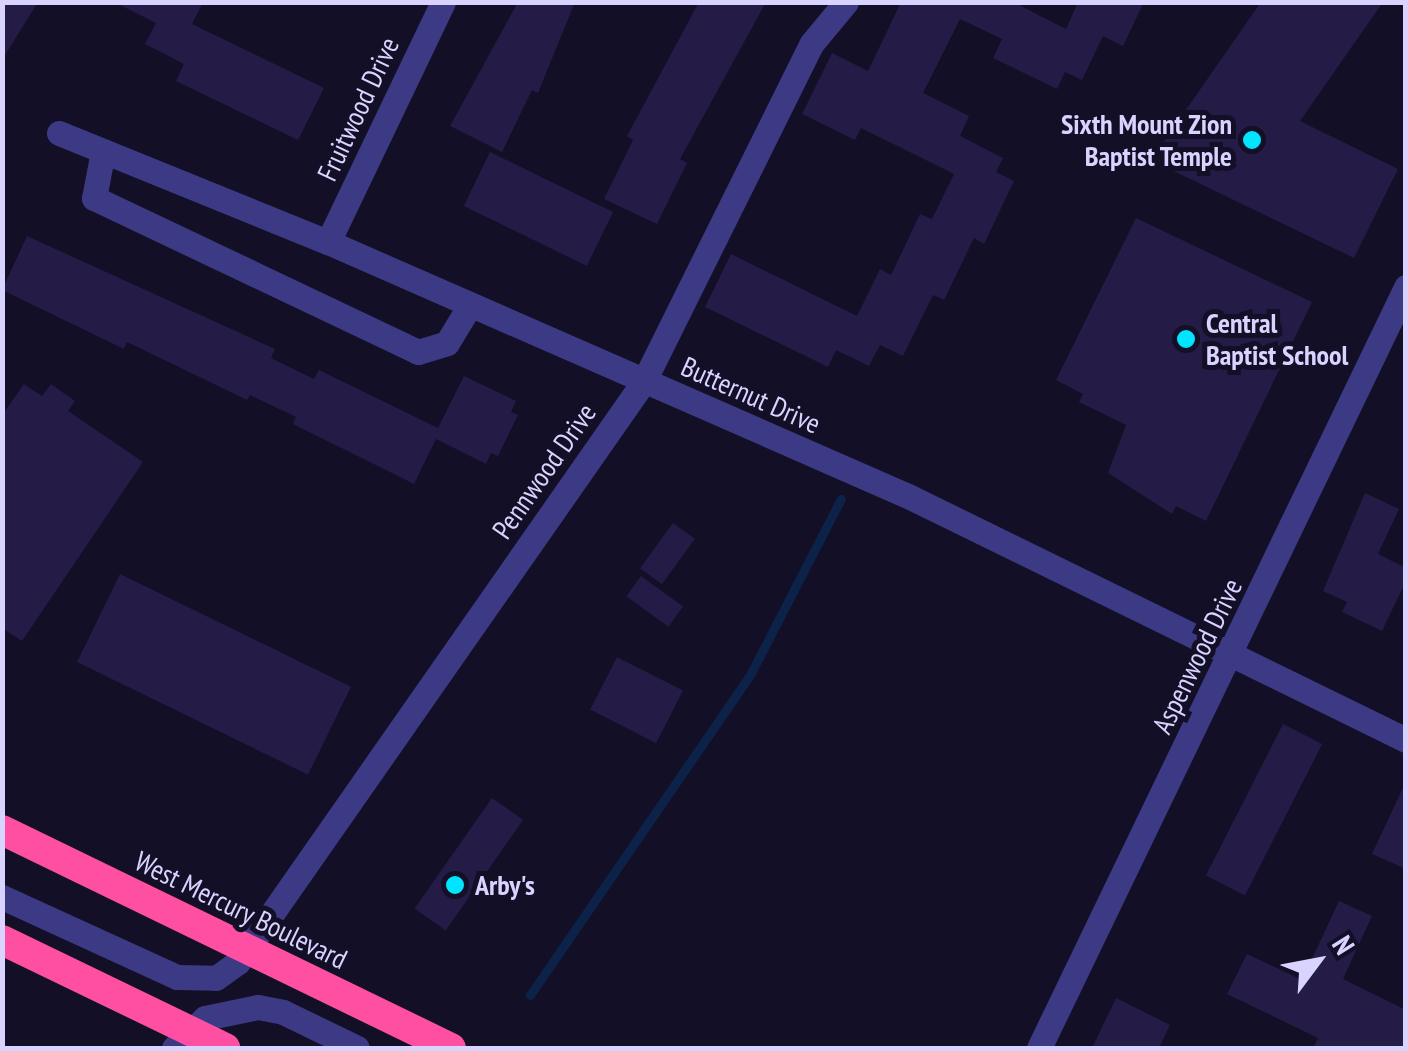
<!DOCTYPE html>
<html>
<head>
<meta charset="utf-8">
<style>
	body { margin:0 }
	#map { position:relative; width:1408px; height:1051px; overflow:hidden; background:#130f26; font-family:"PT Sans Narrow",sans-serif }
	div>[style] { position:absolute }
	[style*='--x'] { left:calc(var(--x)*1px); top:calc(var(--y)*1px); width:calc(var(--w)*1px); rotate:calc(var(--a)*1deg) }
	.stream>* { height:9px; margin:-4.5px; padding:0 4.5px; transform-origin:4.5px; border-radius:4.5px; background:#0c2248 }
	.building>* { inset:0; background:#241b47; transform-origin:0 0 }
	.minor>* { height:25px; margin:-12.5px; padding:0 12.5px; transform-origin:12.5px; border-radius:12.5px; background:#3d3a85 }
	.highway>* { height:30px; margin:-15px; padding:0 15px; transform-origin:15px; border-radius:15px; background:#ff4fa3 }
	.dots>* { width:28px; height:28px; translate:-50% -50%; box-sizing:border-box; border:5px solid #130f26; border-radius:50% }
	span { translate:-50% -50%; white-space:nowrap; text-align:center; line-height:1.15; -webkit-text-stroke:10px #130f26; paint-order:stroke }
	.street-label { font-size:28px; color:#d9d4ff }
	.poi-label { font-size:28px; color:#d9d4ff; font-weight:700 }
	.right { translate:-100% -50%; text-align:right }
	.left { translate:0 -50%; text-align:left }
	.frame { position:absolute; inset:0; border:5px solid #d9d4ff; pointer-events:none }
	.north { position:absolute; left:1268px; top:911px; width:100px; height:100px; -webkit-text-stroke:8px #130f26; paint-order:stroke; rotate:58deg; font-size:28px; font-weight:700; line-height:40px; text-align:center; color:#d9d4ff }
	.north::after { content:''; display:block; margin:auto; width:35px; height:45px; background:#d9d4ff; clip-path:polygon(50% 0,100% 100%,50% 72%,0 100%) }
</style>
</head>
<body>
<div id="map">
	<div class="stream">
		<i style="--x:530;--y:995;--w:391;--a:-55.5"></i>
		<i style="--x:751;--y:673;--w:196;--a:-62.7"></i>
	</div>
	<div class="building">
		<i style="clip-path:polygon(2px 2px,38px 2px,2px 60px)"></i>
		<i style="clip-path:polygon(114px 2px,203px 2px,192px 24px,324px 88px,298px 140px,176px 81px,184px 64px,145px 44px,156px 23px)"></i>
		<i style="clip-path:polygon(518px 2px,575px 2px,538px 93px,532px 90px,502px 152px,450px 126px)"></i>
		<i style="clip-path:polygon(699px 2px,766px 2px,680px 159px,687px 163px,657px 224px,604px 199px,633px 140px,627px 136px)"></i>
		<i style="clip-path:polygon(901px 2px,1013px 2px,1066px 29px,1078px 2px,1144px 2px,1123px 46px,1103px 36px,1082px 80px,1065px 72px,1057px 89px,993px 58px,1002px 39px,960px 19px,923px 93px,969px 116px,960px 136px,1003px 158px,996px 172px,1014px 181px,984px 244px,974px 238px,944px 300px,933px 295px,903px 356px,880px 345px,869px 366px,836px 350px,828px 367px,705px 307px,731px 254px,857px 316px,880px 269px,891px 275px,920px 214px,932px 219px,954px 174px,861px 128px,855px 140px,802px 114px,832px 53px,868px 71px)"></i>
		<i style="clip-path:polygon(1261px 2px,1383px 2px,1300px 121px,1398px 169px,1354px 258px,1151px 160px)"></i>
		<i style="left:490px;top:152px;width:137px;height:60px;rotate:26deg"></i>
		<i style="clip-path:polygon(1136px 218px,1312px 302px,1206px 521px,1176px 506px,1172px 514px,1108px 473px,1126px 425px,1079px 402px,1083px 394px,1056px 380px)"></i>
		<i style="clip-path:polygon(27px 236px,275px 349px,271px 358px,314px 379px,319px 370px,438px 428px,464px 376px,516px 401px,511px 412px,518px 415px,498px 456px,491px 453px,486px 464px,436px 439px,414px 484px,293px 424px,296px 417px,250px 395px,247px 400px,127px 342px,124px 349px,2px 290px)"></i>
		<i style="clip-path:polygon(24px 384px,42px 396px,51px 384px,75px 401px,68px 411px,143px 462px,22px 641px,2px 628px,2px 415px)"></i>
		<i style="clip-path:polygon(1365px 493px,1399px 509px,1378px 554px,1406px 568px,1406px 581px,1382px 631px,1342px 612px,1347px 602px,1323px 591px)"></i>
		<i style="left:673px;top:523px;width:27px;height:56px;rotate:36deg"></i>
		<i style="left:120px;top:574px;width:257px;height:98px;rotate:26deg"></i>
		<i style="left:641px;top:576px;width:52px;height:25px;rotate:36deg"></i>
		<i style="left:617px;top:657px;width:74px;height:59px;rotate:27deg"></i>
		<i style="left:1283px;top:724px;width:44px;height:170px;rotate:27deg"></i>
		<i style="clip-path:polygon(1406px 781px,1406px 869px,1372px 854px)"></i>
		<i style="left:492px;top:798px;width:38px;height:135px;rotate:35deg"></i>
		<i style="clip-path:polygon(1339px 901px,1372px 916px,1343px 979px,1406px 1010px,1406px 1048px,1313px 1048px,1318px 1038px,1227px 994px,1247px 954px,1302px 980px)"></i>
		<i style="clip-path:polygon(1116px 998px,1170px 1025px,1159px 1048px,1092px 1048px)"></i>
	</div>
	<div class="minor">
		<i style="--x:59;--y:133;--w:290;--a:22.1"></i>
		<i style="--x:328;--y:242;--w:633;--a:23.65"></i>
		<i style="--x:908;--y:496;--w:555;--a:26.1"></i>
		<i style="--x:103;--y:151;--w:48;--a:100.8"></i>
		<i style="--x:94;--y:198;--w:359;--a:25.4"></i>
		<i style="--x:418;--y:352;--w:30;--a:-17"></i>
		<i style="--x:447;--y:343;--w:44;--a:-58.8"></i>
		<i style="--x:328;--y:242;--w:266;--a:-64.4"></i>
		<i style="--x:2;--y:897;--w:192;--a:24.6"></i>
		<i style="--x:177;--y:977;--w:39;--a:1"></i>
		<i style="--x:216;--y:978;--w:27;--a:-36"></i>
		<i style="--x:238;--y:962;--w:709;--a:-55.05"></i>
		<i style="--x:644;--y:381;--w:377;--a:-63.6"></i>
		<i style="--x:812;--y:43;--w:53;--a:-50.3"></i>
		<i style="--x:174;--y:1048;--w:43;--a:-44.1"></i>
		<i style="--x:205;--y:1018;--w:54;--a:-11.7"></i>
		<i style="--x:258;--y:1007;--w:25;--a:11"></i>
		<i style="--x:283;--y:1012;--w:82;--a:25.9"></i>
		<i style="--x:1039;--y:1048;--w:845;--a:-64.25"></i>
	</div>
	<div class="highway">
		<i style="--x:2;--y:830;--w:499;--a:25.9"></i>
		<i style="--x:2;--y:940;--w:248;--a:25.8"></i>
	</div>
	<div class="dots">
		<i style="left:1252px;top:140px;background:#00e5ff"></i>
		<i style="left:1186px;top:339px;background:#00e5ff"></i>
		<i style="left:455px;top:885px;background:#00e5ff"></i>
	</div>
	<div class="street-label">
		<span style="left:358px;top:109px;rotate:-65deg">Fruitwood Drive</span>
		<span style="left:751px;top:395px;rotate:24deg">Butternut Drive</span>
		<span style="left:544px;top:471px;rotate:-55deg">Pennwood Drive</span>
		<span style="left:1197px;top:656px;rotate:-64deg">Aspenwood Drive</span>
		<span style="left:241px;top:910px;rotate:26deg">West Mercury Boulevard</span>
	</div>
	<div class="poi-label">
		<span class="right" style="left:1232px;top:140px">Sixth Mount Zion<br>Baptist Temple</span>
		<span class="left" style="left:1206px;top:339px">Central<br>Baptist School</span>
		<span class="left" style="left:475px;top:885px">Arby's</span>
	</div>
	<div class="frame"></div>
	<div class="north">N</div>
</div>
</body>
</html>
